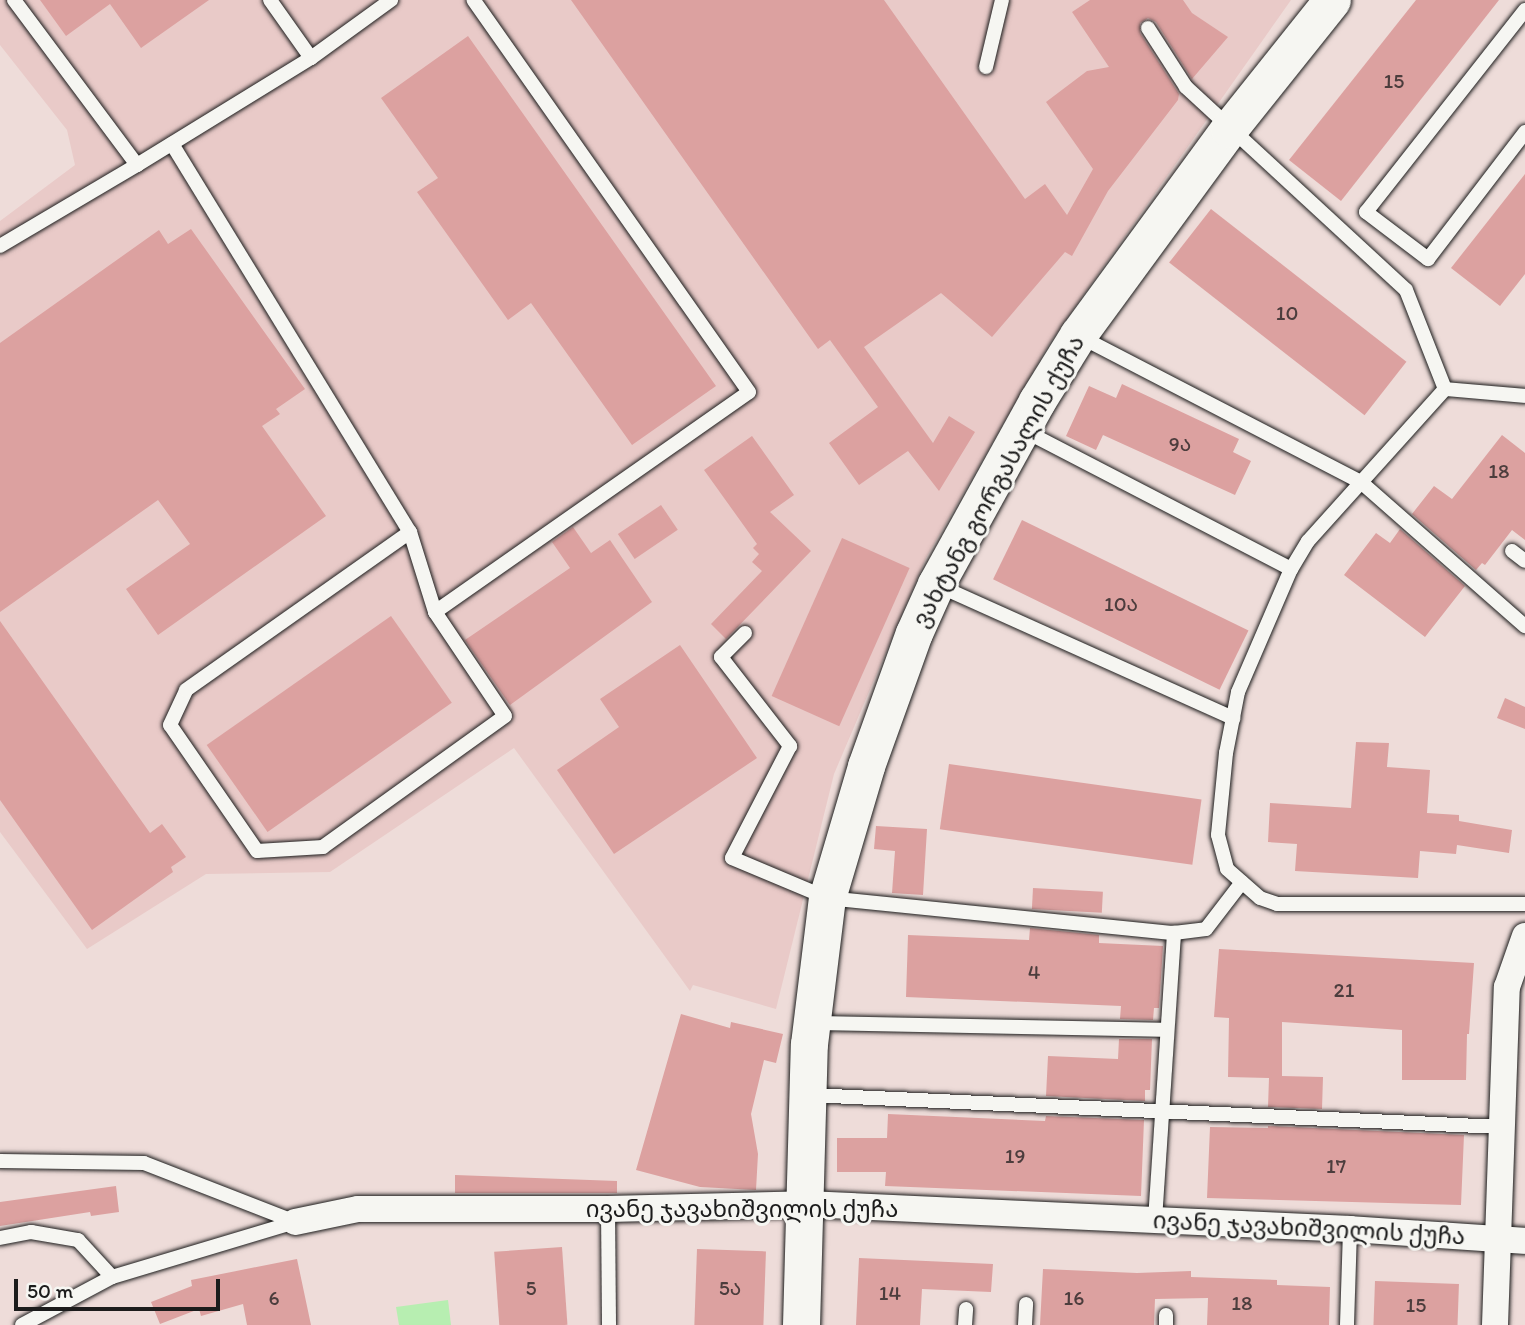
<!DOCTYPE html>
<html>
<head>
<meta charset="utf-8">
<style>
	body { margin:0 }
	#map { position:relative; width:1525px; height:1325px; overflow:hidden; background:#eedcd9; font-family:Itim,"Noto Sans Georgian",sans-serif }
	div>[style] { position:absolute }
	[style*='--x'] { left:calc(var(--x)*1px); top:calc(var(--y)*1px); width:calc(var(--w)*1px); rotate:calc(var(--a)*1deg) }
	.built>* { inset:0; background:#e9cac8 }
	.green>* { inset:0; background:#b7eeb1 }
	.building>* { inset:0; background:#dca1a0; transform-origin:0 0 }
	.roads { filter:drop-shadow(0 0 2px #1c1c1c) drop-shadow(0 0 2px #1c1c1c) }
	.lane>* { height:14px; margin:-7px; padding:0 7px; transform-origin:7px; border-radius:7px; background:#f6f6f2 }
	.street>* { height:26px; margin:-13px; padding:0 13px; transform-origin:13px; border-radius:13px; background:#f6f6f2 }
	.secondary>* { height:37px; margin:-18.5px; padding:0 18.5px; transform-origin:18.5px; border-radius:18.5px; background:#f6f6f2 }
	span { translate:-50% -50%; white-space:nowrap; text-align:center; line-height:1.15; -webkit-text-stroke:6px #f6f6f2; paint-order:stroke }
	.number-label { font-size:21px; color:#4c3d3d }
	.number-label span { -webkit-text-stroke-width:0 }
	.street-label { font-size:24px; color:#1c1c1c }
	.scale { position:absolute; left:14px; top:1279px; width:206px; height:32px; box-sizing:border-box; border:4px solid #1c1c1c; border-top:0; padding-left:9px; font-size:21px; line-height:24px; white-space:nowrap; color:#1c1c1c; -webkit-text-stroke:5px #f6f6f2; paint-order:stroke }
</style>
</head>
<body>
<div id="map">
	<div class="built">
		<i style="clip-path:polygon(0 0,1291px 0,1049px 344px,926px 558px,834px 774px,776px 1009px,693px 985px,690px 991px,514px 748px,330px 872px,206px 874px,87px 949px,0 832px,0 221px,75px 165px,67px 130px,0 45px)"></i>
	</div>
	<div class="green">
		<i style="clip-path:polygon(448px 1300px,451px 1325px,399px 1325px,396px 1307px)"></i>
	</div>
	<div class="building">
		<i style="clip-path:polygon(40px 0,209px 0,141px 48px,110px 4px,66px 36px)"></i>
		<i style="clip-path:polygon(571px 0,884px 0,1025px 199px,1045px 184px,1067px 215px,1093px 169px,1046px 102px,1087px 71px,1109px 67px,1072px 12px,1090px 0,1183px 0,1192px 13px,1228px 37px,1192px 79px,1156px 22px,1148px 18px,1140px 23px,1140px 33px,1179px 94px,1178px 100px,1108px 191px,1072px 256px,1065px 252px,992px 337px,941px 293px,864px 347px,933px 443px,949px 416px,975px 432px,939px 491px,908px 451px,859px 485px,829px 443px,878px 407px,830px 340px,818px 349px)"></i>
		<i style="clip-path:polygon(1416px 0,1499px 0,1341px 201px,1289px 160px)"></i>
		<i style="clip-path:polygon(468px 36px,716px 386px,632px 445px,531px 303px,508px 320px,417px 192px,438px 178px,381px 98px)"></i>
		<i style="clip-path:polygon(1525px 174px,1525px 274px,1500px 306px,1451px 268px)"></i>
		<i style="left:1211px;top:209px;width:248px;height:68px;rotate:38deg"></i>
		<i style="clip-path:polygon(191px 229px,305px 389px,276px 409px,280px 414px,262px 426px,326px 516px,158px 635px,126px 589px,190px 544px,158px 500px,0 612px,0 343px,159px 230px,168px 244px)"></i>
		<i style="clip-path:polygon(1122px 384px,1239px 439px,1233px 452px,1251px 461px,1235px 495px,1103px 435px,1096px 450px,1066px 436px,1089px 386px,1116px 398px)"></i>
		<i style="clip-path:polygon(1502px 435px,1525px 453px,1525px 540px,1512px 530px,1485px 565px,1482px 563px,1476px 570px,1412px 514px,1434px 486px,1452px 499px)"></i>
		<i style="clip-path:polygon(752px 436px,794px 495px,770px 512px,811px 551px,726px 639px,711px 624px,762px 571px,752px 562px,759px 554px,753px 548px,757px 544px,704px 470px)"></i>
		<i style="left:661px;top:505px;width:30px;height:52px;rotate:56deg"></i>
		<i style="left:1022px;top:520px;width:252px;height:66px;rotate:26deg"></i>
		<i style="clip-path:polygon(573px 527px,591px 553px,610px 540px,652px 602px,510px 705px,465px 640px,570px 568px,552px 542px)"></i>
		<i style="clip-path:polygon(1400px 529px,1465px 586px,1425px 637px,1344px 575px,1376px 533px,1390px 543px)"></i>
		<i style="left:842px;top:538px;width:74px;height:173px;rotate:24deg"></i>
		<i style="left:391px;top:616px;width:106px;height:225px;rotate:55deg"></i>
		<i style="clip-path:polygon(0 621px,150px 833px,162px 824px,186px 857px,171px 867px,173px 872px,92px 930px,0 800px)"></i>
		<i style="clip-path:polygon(680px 645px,757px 758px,614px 854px,557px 770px,619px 727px,600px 699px)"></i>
		<i style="clip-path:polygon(1505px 698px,1525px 707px,1525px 729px,1497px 718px)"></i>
		<i style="clip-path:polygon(1356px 742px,1389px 743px,1387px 767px,1430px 770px,1427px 813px,1459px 815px,1459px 821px,1512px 830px,1509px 853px,1457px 845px,1456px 854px,1420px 851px,1418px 878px,1295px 871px,1297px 844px,1268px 842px,1270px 803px,1351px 808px)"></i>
		<i style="left:949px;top:764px;width:255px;height:66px;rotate:8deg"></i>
		<i style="clip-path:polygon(876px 826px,927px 829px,923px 895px,892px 893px,895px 851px,874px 849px)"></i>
		<i style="left:1033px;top:888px;width:70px;height:21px;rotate:3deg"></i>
		<i style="clip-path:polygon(1030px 928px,1099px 935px,1099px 943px,1163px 946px,1159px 1008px,1154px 1008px,1153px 1020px,1120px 1019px,1121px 1006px,906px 997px,908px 935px,1029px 940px)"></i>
		<i style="clip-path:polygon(1219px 949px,1474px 963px,1469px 1034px,1467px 1034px,1466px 1080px,1402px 1080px,1402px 1030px,1282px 1022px,1282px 1076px,1323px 1077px,1322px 1109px,1268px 1107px,1269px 1078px,1228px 1077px,1229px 1018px,1214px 1017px)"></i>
		<i style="clip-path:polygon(681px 1014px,730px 1028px,731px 1022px,783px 1034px,776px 1063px,764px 1060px,751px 1114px,758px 1154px,756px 1190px,700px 1187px,636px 1170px)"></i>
		<i style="clip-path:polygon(1119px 1039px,1152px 1039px,1150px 1090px,1145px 1090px,1145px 1101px,1046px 1096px,1048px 1056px,1118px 1059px)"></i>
		<i style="clip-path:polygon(888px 1114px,1045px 1121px,1046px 1116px,1144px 1120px,1141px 1196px,885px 1186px,886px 1172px,837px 1172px,837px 1138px,887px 1138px)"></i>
		<i style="clip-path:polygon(1268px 1126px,1464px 1135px,1461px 1205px,1207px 1198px,1210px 1127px,1268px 1128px)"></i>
		<i style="clip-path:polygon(455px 1175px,617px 1181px,617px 1193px,455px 1193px)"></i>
		<i style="clip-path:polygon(116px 1186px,119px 1212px,91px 1216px,90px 1212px,0 1226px,0 1202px)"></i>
		<i style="left:562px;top:1247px;width:78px;height:68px;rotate:86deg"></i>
		<i style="left:697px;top:1249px;width:69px;height:76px;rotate:2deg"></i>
		<i style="clip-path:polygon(859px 1258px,993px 1264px,991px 1292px,922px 1289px,920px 1325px,856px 1325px)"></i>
		<i style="clip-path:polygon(297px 1259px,311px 1325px,247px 1325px,243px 1304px,201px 1316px,199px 1309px,160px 1324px,151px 1302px,192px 1286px,191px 1280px)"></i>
		<i style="clip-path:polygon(1043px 1269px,1137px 1273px,1191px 1271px,1191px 1277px,1277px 1280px,1277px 1285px,1330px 1287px,1329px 1325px,1207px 1325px,1208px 1298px,1155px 1299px,1154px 1325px,1040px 1325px)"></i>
		<i style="left:1375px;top:1281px;width:84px;height:44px;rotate:2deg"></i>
	</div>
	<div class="roads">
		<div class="lane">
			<i style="--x:14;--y:0;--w:206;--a:53.3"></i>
			<i style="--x:137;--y:165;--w:204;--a:-31.6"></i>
			<i style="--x:311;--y:58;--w:99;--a:-35.9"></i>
			<i style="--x:270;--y:0;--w:71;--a:54.7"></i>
			<i style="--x:1525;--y:10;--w:257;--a:128.2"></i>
			<i style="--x:1366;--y:212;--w:78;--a:37.2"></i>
			<i style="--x:1428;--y:259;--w:160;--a:-52.6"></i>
			<i style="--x:1148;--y:28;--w:70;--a:57.2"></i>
			<i style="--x:1186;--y:87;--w:299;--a:42.7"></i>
			<i style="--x:1406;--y:290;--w:106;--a:68.5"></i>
			<i style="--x:1445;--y:389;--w:205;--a:132"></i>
			<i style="--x:1308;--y:541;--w:33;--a:121"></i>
			<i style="--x:1291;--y:569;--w:134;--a:113.3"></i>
			<i style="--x:1238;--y:692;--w:62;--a:101.1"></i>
			<i style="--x:1226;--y:753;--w:82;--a:95.6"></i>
			<i style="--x:1218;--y:835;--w:35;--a:75"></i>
			<i style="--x:1227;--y:869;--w:44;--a:41.3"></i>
			<i style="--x:1260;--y:898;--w:18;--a:19"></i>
			<i style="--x:1277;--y:904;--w:248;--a:0"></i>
			<i style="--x:986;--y:67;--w:69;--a:-76.6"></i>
			<i style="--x:172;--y:144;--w:455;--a:58.5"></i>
			<i style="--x:410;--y:532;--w:84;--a:72.6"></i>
			<i style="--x:435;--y:612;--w:125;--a:56.1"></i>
			<i style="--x:505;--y:716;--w:224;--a:144.3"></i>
			<i style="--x:323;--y:847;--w:66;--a:176.5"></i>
			<i style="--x:257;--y:851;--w:153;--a:-124.6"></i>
			<i style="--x:170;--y:725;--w:38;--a:-65"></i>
			<i style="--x:186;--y:690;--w:274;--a:-35.2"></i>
			<i style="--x:0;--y:246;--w:159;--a:-30.6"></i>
			<i style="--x:1079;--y:336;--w:319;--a:27.4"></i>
			<i style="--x:1362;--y:483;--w:217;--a:41.3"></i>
			<i style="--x:1445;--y:389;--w:80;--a:5"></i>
			<i style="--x:1023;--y:430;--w:302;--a:27.4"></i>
			<i style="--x:1512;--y:551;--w:16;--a:38"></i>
			<i style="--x:937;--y:585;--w:325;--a:24.2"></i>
			<i style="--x:435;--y:612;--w:383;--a:-35"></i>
			<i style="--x:749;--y:392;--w:479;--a:-125.1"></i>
			<i style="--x:745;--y:633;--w:34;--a:135"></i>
			<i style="--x:721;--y:657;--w:113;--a:52.2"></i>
			<i style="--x:790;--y:746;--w:126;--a:117.4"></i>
			<i style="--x:732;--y:858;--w:103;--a:22.8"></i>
			<i style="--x:827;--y:898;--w:349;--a:5.8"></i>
			<i style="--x:1174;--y:933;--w:32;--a:-7"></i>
			<i style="--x:1206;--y:929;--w:59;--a:-52.5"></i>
			<i style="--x:812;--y:1023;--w:355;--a:1.1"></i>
			<i style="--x:809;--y:1095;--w:692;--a:2.65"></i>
			<i style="--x:0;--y:1161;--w:144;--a:0.8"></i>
			<i style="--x:144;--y:1163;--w:162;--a:21.3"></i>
			<i style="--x:608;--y:1209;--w:116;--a:89.5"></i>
			<i style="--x:1155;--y:1220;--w:288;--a:-86.2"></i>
			<i style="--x:0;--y:1238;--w:32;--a:-11"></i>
			<i style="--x:31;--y:1232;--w:48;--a:9.7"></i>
			<i style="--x:78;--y:1240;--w:50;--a:47.4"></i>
			<i style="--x:22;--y:1325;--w:102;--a:-28.1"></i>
			<i style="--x:112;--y:1277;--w:191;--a:-16.7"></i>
			<i style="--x:965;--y:1325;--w:16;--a:-86"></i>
			<i style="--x:1025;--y:1325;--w:21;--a:-87"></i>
			<i style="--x:1166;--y:1325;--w:10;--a:-90"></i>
			<i style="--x:1347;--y:1325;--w:96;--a:-88.2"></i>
		</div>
		<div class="street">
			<i style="--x:295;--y:1222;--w:64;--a:-11.7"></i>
			<i style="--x:358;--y:1209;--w:250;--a:0"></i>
			<i style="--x:608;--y:1209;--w:198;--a:-1.4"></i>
			<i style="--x:806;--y:1204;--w:545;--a:2.63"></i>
			<i style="--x:1350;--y:1229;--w:175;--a:3.9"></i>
			<i style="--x:1495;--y:1325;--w:338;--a:-88"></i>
			<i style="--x:1507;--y:987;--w:54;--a:-70.6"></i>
		</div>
		<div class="secondary">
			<i style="--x:801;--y:1325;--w:281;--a:-88.4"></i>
			<i style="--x:809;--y:1044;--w:147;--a:-83"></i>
			<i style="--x:827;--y:898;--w:138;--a:-73.5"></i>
			<i style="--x:866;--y:766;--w:141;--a:-70.2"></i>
			<i style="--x:914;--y:633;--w:54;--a:-65.8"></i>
			<i style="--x:936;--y:584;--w:209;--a:-61.1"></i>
			<i style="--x:1037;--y:401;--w:78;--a:-58.2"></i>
			<i style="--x:1078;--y:335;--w:255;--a:-53.8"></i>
			<i style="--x:1229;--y:129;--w:165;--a:-51.4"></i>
		</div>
	</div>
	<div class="number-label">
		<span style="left:1394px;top:81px">15</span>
		<span style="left:1287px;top:313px">10</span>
		<span style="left:1180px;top:444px">9ა</span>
		<span style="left:1499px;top:471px">18</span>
		<span style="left:1121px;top:604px">10ა</span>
		<span style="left:1034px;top:972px">4</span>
		<span style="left:1344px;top:990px">21</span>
		<span style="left:1015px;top:1156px">19</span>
		<span style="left:1336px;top:1166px">17</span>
		<span style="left:531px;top:1288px">5</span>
		<span style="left:730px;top:1288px">5ა</span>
		<span style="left:890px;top:1293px">14</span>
		<span style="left:274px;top:1298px">6</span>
		<span style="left:1074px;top:1298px">16</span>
		<span style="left:1242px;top:1303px">18</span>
		<span style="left:1416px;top:1305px">15</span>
	</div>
	<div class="street-label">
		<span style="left:998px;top:481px;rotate:-61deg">ვახტანგ გორგასალის ქუჩა</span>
		<span style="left:742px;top:1209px">ივანე ჯავახიშვილის ქუჩა</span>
		<span style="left:1309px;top:1228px;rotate:3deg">ივანე ჯავახიშვილის ქუჩა</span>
	</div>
	<div class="scale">50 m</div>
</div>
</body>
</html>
